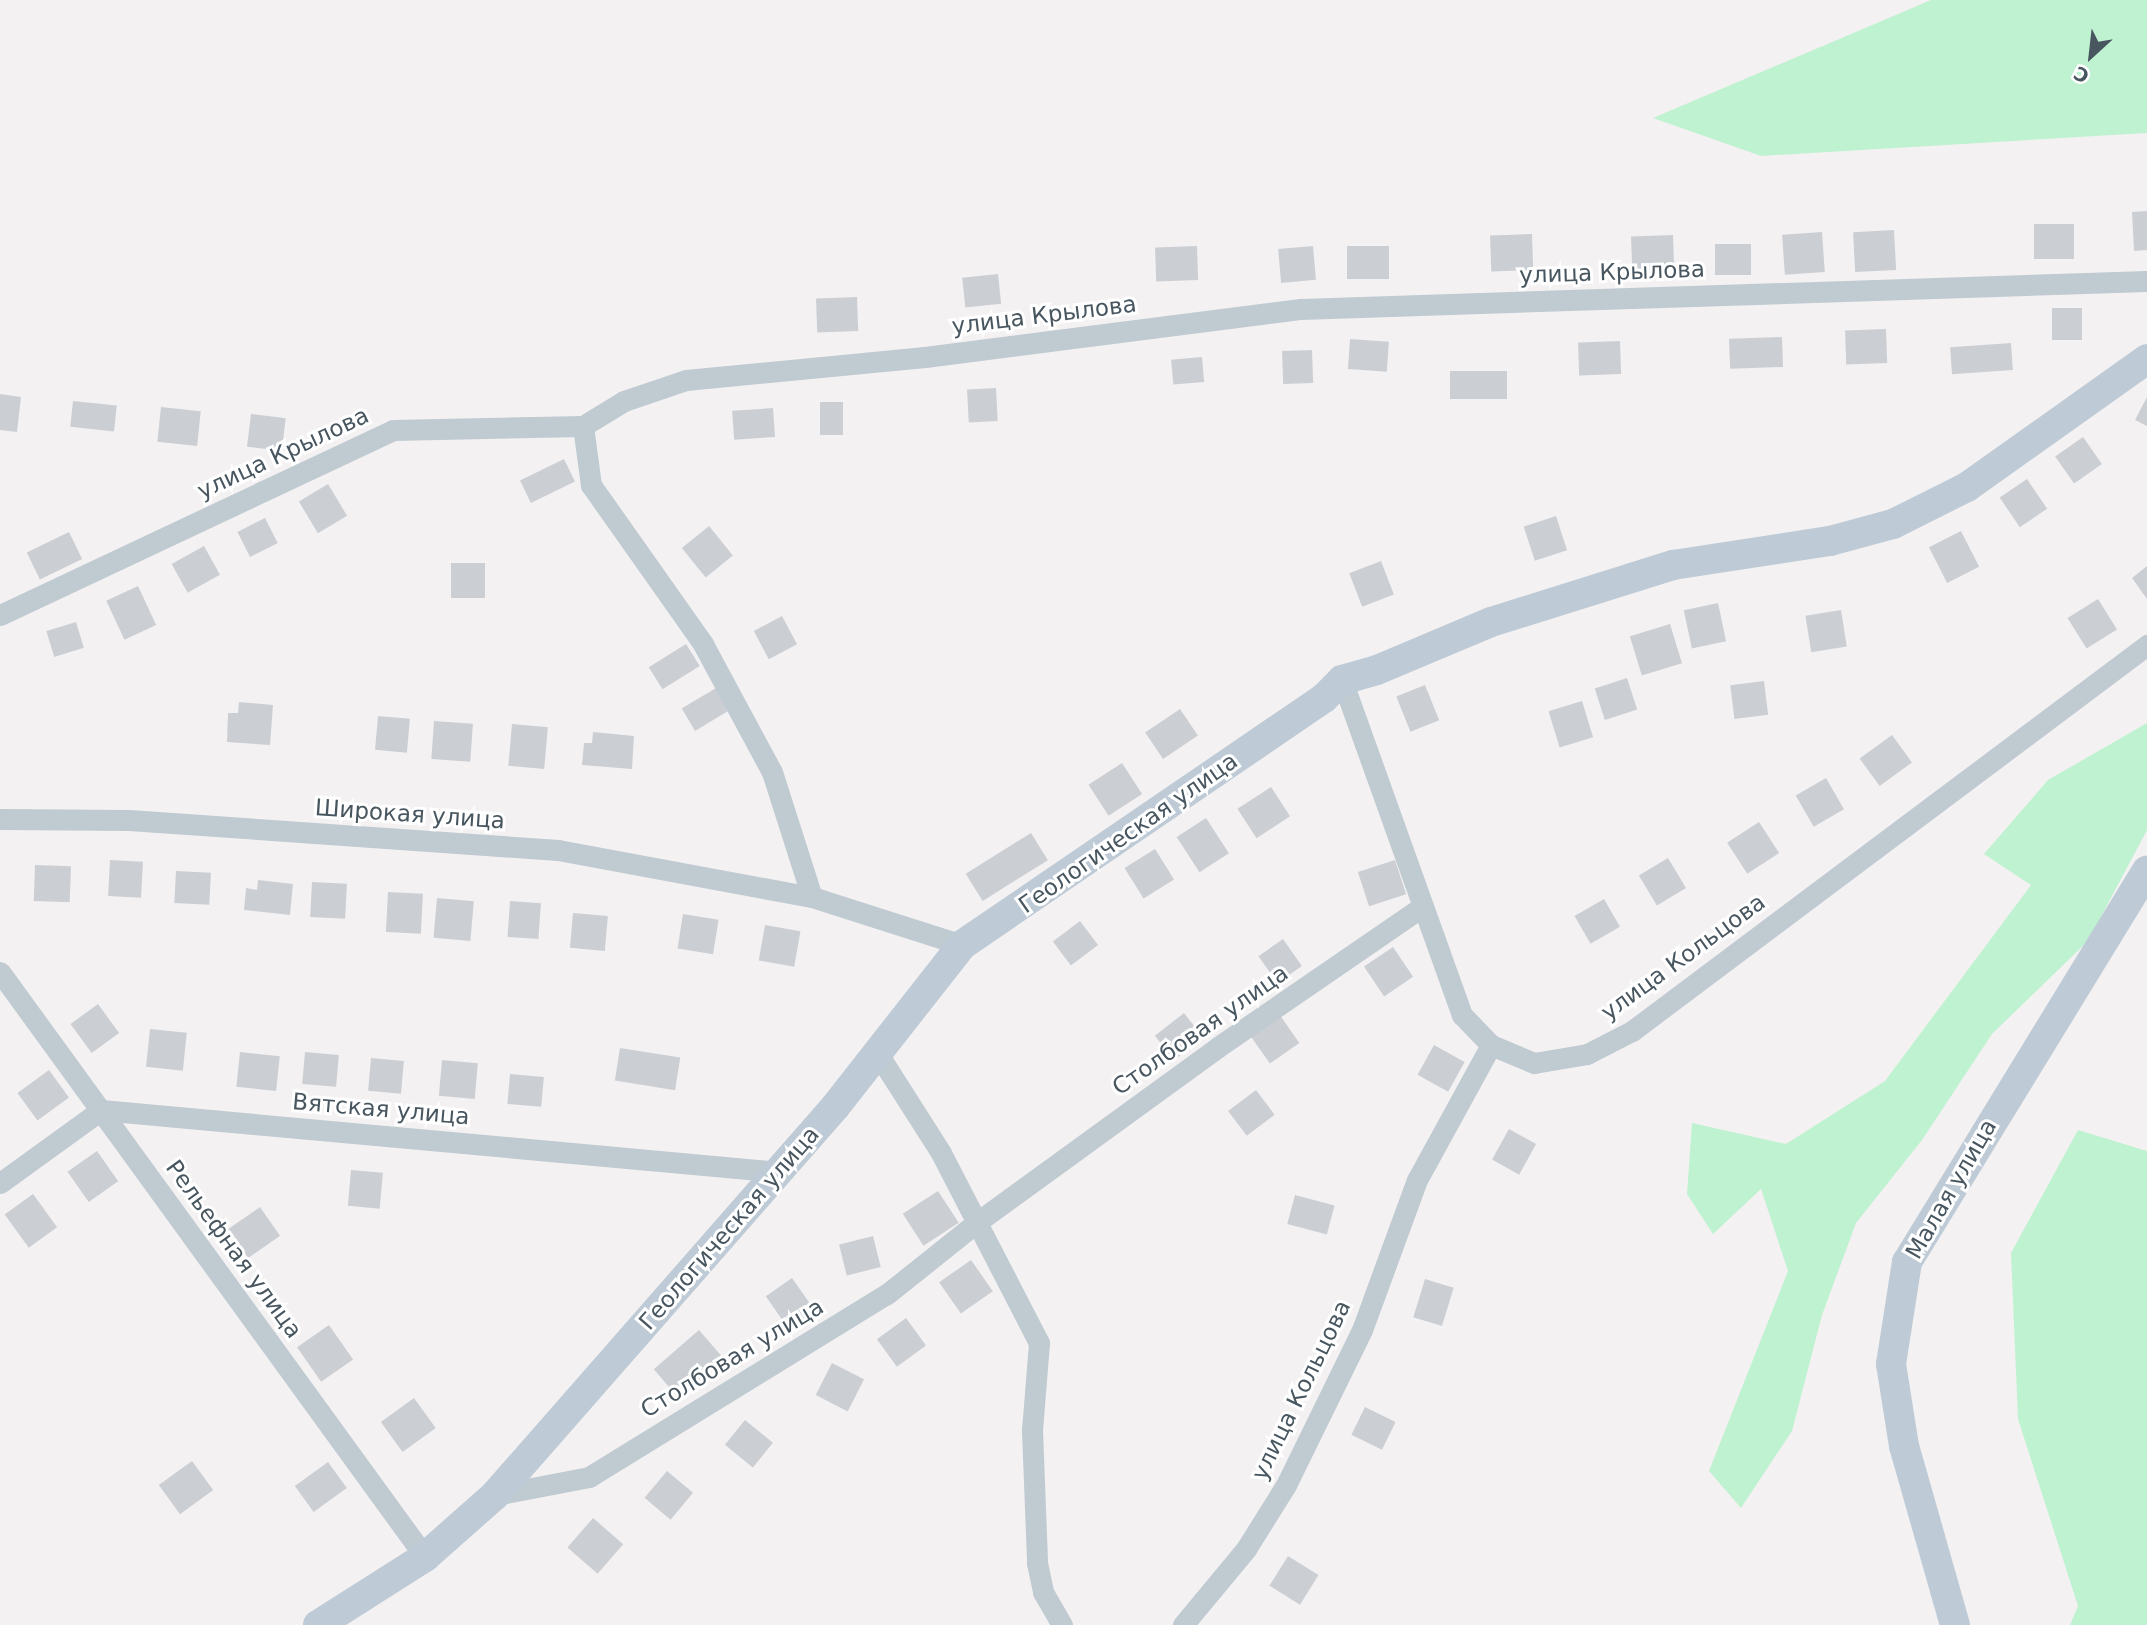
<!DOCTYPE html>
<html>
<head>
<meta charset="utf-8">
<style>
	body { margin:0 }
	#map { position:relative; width:2147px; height:1625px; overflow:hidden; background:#f4f1f2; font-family:"DejaVu Sans",sans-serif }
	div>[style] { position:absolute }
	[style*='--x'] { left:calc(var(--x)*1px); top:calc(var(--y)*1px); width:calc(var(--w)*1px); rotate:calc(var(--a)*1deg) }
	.green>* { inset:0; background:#bff2d0 }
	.building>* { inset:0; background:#cbcfd4; transform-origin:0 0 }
	.street>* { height:21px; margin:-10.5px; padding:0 10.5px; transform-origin:10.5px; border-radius:10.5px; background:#bfcad1 }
	.secondary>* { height:30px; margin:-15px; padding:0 15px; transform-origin:15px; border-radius:15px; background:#becbd6 }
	span { translate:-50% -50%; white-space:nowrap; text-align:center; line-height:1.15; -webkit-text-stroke:6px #fff; paint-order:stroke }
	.street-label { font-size:23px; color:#485660 }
	.north { position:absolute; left:2056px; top:21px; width:70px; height:70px; -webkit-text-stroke:5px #fff; paint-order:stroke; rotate:207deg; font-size:19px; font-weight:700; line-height:28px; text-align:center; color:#485660 }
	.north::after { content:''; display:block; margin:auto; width:24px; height:32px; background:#485660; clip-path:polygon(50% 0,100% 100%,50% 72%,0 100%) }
</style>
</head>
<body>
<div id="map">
	<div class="green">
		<i style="clip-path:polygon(1931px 0,2147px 0,2147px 133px,1761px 156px,1653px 118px)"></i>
		<i style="clip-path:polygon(2147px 723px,2147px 830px,2138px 847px,2088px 941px,1992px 1034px,1922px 1140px,1856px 1223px,1822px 1315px,1792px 1431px,1741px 1508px,1709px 1471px,1788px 1271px,1761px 1189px,1713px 1234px,1687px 1194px,1692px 1123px,1786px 1144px,1885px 1081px,2031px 885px,1984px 854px,2048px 780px)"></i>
		<i style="clip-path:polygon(2078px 1130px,2147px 1151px,2147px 1625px,2070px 1625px,2078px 1606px,2018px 1419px,2011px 1253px)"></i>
	</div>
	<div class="building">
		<i style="clip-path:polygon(2147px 211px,2147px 250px,2134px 251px,2132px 212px)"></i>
		<i style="left:2034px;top:224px;width:40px;height:35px"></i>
		<i style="left:1894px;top:230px;width:40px;height:41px;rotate:87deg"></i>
		<i style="left:1822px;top:232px;width:40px;height:40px;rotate:86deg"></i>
		<i style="left:1532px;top:234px;width:36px;height:42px;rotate:88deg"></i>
		<i style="left:1673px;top:235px;width:33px;height:42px;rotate:88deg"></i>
		<i style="left:1751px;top:244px;width:31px;height:36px;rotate:90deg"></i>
		<i style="left:1197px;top:246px;width:34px;height:42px;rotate:88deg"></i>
		<i style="left:1313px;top:246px;width:34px;height:35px;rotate:85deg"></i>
		<i style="left:1389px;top:246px;width:33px;height:42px;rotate:90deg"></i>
		<i style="left:998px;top:274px;width:30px;height:36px;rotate:84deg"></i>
		<i style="left:857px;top:297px;width:34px;height:41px;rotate:88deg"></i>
		<i style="left:2052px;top:308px;width:30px;height:32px"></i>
		<i style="left:1886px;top:329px;width:34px;height:41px;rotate:88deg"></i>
		<i style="left:1782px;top:337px;width:30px;height:53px;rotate:88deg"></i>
		<i style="left:1350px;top:339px;width:39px;height:30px;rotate:4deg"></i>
		<i style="left:1620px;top:341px;width:33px;height:42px;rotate:88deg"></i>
		<i style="left:2011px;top:343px;width:27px;height:61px;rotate:86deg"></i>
		<i style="left:1312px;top:350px;width:33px;height:30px;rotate:88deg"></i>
		<i style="left:1202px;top:357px;width:25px;height:31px;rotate:85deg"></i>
		<i style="left:1450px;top:371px;width:57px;height:28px"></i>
		<i style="left:996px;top:388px;width:33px;height:29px;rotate:87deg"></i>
		<i style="clip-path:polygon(0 394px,21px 397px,17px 432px,0 430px)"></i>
		<i style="clip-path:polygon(2147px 397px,2147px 426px,2135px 420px)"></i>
		<i style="left:73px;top:401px;width:44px;height:26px;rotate:6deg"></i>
		<i style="left:820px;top:402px;width:23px;height:33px"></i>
		<i style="left:161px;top:407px;width:40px;height:35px;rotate:6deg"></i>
		<i style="left:773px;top:408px;width:29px;height:41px;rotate:86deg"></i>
		<i style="left:251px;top:414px;width:35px;height:33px;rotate:7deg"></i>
		<i style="left:2083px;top:437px;width:33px;height:34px;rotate:55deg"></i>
		<i style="left:564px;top:459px;width:25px;height:49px;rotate:64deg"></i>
		<i style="left:2027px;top:479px;width:36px;height:33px;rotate:56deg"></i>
		<i style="left:328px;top:484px;width:37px;height:34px;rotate:59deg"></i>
		<i style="left:1556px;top:516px;width:36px;height:34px;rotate:72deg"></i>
		<i style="left:265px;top:518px;width:28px;height:31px;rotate:63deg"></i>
		<i style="left:709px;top:526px;width:38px;height:35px;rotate:51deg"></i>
		<i style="left:1961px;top:531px;width:40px;height:36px;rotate:63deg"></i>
		<i style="left:69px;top:532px;width:30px;height:47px;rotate:64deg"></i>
		<i style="left:204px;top:546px;width:33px;height:37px;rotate:61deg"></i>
		<i style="left:1381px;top:561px;width:36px;height:34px;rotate:69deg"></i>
		<i style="left:451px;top:563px;width:34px;height:35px"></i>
		<i style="clip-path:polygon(2147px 566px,2147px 599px,2132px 578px)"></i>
		<i style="left:138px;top:586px;width:43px;height:35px;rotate:65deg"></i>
		<i style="left:2098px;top:599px;width:36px;height:36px;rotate:58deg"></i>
		<i style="left:1718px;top:603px;width:39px;height:35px;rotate:78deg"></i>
		<i style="left:1841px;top:610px;width:37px;height:36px;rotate:81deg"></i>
		<i style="left:782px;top:616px;width:32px;height:32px;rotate:62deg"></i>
		<i style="left:76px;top:622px;width:27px;height:31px;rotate:73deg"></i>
		<i style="left:1670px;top:624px;width:41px;height:42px;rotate:73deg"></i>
		<i style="left:686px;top:644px;width:26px;height:44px;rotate:58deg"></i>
		<i style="left:1627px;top:678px;width:33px;height:34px;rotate:72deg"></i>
		<i style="left:1764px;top:681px;width:34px;height:34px;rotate:83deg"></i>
		<i style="left:1425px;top:685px;width:38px;height:31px;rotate:68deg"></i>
		<i style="left:716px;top:688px;width:26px;height:40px;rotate:59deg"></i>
		<i style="left:1582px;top:701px;width:38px;height:35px;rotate:73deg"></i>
		<i style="clip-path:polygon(239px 702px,273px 705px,270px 745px,227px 742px,228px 713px,238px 713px)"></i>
		<i style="left:1180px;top:709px;width:32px;height:42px;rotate:56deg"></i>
		<i style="left:378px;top:716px;width:32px;height:34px;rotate:5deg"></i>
		<i style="left:434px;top:721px;width:39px;height:38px;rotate:4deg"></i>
		<i style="left:512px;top:724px;width:36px;height:42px;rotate:5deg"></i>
		<i style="clip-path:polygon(593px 732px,634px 736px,632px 769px,582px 765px,584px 743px,592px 743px)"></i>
		<i style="left:1892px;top:735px;width:34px;height:40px;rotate:54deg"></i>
		<i style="left:1122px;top:763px;width:37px;height:40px;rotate:57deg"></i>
		<i style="left:1826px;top:778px;width:36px;height:35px;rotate:60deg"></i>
		<i style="left:1271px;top:787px;width:35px;height:40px;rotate:57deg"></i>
		<i style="left:1206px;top:818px;width:42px;height:35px;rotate:57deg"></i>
		<i style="left:1759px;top:822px;width:37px;height:38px;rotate:57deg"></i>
		<i style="left:1031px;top:833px;width:32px;height:77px;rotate:58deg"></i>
		<i style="left:1155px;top:849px;width:36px;height:36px;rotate:58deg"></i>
		<i style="left:1668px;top:858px;width:35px;height:34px;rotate:59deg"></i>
		<i style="left:110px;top:860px;width:33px;height:36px;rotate:3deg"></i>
		<i style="left:1395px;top:860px;width:36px;height:39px;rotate:72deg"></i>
		<i style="left:35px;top:865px;width:36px;height:36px;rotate:2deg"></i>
		<i style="left:176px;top:871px;width:35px;height:32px;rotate:3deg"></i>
		<i style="clip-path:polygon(258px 880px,293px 884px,290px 915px,244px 910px,246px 888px,257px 890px)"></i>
		<i style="left:312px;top:882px;width:35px;height:35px;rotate:3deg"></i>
		<i style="left:388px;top:892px;width:35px;height:40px;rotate:3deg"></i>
		<i style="left:437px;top:898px;width:37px;height:40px;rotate:5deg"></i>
		<i style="left:1604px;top:899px;width:32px;height:34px;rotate:60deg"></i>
		<i style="left:510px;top:901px;width:31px;height:36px;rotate:4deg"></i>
		<i style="left:573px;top:913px;width:35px;height:35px;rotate:5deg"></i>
		<i style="left:683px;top:914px;width:36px;height:35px;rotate:9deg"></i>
		<i style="left:1080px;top:921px;width:30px;height:34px;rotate:53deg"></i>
		<i style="left:765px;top:925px;width:36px;height:36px;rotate:10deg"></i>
		<i style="left:1283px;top:939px;width:33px;height:30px;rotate:55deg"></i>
		<i style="left:1393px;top:947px;width:36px;height:35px;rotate:56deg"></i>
		<i style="left:98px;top:1004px;width:36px;height:34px;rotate:54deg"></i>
		<i style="left:1277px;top:1011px;width:39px;height:36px;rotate:55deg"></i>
		<i style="left:1184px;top:1013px;width:31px;height:37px;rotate:52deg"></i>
		<i style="left:150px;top:1029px;width:37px;height:38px;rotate:6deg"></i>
		<i style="left:1434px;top:1045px;width:35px;height:34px;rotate:29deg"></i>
		<i style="left:620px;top:1048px;width:61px;height:33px;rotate:9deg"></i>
		<i style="left:240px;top:1052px;width:40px;height:35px;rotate:6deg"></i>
		<i style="left:305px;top:1052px;width:34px;height:32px;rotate:5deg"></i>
		<i style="left:371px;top:1058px;width:33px;height:33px;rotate:5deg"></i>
		<i style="left:442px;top:1060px;width:36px;height:36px;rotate:5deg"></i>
		<i style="left:49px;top:1070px;width:34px;height:39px;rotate:54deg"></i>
		<i style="left:510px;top:1074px;width:34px;height:30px;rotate:5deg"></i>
		<i style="left:1256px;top:1090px;width:31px;height:35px;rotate:53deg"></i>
		<i style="left:1509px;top:1129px;width:31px;height:35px;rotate:29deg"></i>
		<i style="left:97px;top:1151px;width:37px;height:36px;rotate:55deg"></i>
		<i style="left:351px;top:1170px;width:32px;height:36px;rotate:5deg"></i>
		<i style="left:938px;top:1191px;width:38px;height:42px;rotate:57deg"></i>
		<i style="left:33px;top:1194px;width:41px;height:35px;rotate:54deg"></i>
		<i style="left:1295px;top:1195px;width:41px;height:30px;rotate:15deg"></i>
		<i style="left:260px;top:1207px;width:35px;height:39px;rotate:55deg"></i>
		<i style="left:873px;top:1236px;width:32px;height:35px;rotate:76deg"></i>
		<i style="left:971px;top:1260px;width:38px;height:39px;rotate:55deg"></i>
		<i style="left:792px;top:1278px;width:44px;height:32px;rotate:55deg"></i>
		<i style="left:1425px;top:1279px;width:30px;height:40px;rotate:17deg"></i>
		<i style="left:906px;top:1318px;width:34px;height:36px;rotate:54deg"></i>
		<i style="left:329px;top:1325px;width:42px;height:39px;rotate:55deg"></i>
		<i style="left:699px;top:1330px;width:38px;height:60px;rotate:49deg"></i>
		<i style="left:832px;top:1363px;width:36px;height:36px;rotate:27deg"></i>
		<i style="left:414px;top:1398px;width:37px;height:41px;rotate:54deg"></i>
		<i style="left:1365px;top:1407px;width:34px;height:31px;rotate:26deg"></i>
		<i style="left:745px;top:1420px;width:36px;height:32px;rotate:39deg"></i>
		<i style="left:192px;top:1461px;width:36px;height:41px;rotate:54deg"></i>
		<i style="left:328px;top:1462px;width:32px;height:41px;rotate:54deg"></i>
		<i style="left:667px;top:1471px;width:34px;height:35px;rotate:40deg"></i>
		<i style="left:593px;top:1518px;width:40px;height:39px;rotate:41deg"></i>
		<i style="left:1288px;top:1556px;width:36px;height:35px;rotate:32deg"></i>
	</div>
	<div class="street">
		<i style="--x:583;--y:426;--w:60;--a:82.3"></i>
		<i style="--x:591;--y:485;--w:194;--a:54.8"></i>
		<i style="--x:703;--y:644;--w:145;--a:61.7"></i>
		<i style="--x:772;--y:772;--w:131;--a:72.3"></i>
		<i style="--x:812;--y:897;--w:157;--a:17.7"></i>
		<i style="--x:0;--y:615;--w:434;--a:-25.2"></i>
		<i style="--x:393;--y:430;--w:190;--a:-1.2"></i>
		<i style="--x:583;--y:426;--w:48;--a:-31.4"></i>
		<i style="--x:624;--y:401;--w:65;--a:-18.7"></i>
		<i style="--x:686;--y:380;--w:240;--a:-5.5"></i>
		<i style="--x:925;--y:357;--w:379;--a:-7.3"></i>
		<i style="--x:1301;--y:309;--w:846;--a:-1.9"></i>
		<i style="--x:1342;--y:680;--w:356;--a:70.3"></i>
		<i style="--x:1462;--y:1015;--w:42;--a:46"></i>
		<i style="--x:0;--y:819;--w:129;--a:0.4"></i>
		<i style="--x:129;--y:820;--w:430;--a:4"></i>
		<i style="--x:558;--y:850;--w:258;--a:10.5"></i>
		<i style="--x:0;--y:972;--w:723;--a:54"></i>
		<i style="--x:878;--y:1054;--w:117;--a:57.5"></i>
		<i style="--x:941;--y:1153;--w:214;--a:62.7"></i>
		<i style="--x:1039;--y:1343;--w:87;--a:94.6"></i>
		<i style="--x:1032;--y:1430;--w:133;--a:87.8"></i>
		<i style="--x:1037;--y:1563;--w:30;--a:78"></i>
		<i style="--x:1043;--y:1592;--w:38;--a:60"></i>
		<i style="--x:0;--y:1183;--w:125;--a:-35.9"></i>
		<i style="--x:101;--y:1110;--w:681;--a:5.22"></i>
		<i style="--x:495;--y:1495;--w:96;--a:-10.8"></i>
		<i style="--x:589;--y:1477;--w:350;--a:-31.6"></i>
		<i style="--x:887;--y:1294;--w:114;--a:-38.6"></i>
		<i style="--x:976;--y:1223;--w:299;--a:-36"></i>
		<i style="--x:1218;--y:1047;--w:247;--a:-34.5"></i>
		<i style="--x:1183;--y:1625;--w:99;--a:-50.3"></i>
		<i style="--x:1246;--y:1549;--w:75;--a:-58"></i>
		<i style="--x:1286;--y:1485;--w:173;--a:-63.9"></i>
		<i style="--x:1362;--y:1330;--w:160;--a:-69.9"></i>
		<i style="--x:1417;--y:1180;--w:154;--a:-61.3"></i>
		<i style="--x:1491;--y:1045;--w:47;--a:22.7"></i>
		<i style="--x:1534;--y:1063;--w:54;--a:-9.6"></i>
		<i style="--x:1587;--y:1054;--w:51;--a:-27.1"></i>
		<i style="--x:1632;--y:1031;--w:644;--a:-36.85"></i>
	</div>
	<div class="secondary">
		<i style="--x:318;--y:1625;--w:127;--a:-32.4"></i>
		<i style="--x:425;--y:1557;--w:94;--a:-41.5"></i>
		<i style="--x:495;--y:1495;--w:516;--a:-48.77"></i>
		<i style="--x:835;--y:1107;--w:206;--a:-51.9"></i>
		<i style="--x:962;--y:945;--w:438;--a:-34.3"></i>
		<i style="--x:1324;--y:698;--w:25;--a:-45"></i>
		<i style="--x:1342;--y:680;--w:36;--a:-16"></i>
		<i style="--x:1377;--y:670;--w:124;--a:-22.8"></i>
		<i style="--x:1491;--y:622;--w:191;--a:-17.4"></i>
		<i style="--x:1673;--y:565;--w:159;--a:-8.7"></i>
		<i style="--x:1830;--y:541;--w:65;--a:-15.1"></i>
		<i style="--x:1893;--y:524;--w:83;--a:-26.6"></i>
		<i style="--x:1967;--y:487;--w:221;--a:-35.4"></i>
		<i style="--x:1955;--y:1625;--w:186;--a:-105.9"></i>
		<i style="--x:1904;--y:1446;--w:83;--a:-99"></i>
		<i style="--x:1891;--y:1364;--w:103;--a:-81.1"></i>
		<i style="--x:1907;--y:1262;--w:459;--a:-58.5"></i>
	</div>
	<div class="street-label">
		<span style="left:1612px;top:272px;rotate:-2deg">улица Крылова</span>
		<span style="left:1044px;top:315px;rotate:-7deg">улица Крылова</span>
		<span style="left:283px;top:453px;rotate:-25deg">улица Крылова</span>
		<span style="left:410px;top:814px;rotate:4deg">Широкая улица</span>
		<span style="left:1128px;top:833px;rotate:-35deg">Геологическая улица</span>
		<span style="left:1683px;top:957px;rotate:-36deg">улица Кольцова</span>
		<span style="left:1200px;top:1030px;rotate:-35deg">Столбовая улица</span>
		<span style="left:381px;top:1109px;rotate:5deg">Вятская улица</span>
		<span style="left:1951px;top:1189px;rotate:-60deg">Малая улица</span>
		<span style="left:729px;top:1228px;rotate:-49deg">Геологическая улица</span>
		<span style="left:234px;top:1249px;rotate:54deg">Рельефная улица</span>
		<span style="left:732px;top:1358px;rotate:-31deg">Столбовая улица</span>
		<span style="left:1301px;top:1390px;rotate:-64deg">улица Кольцова</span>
	</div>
	<div class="north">С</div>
</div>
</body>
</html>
